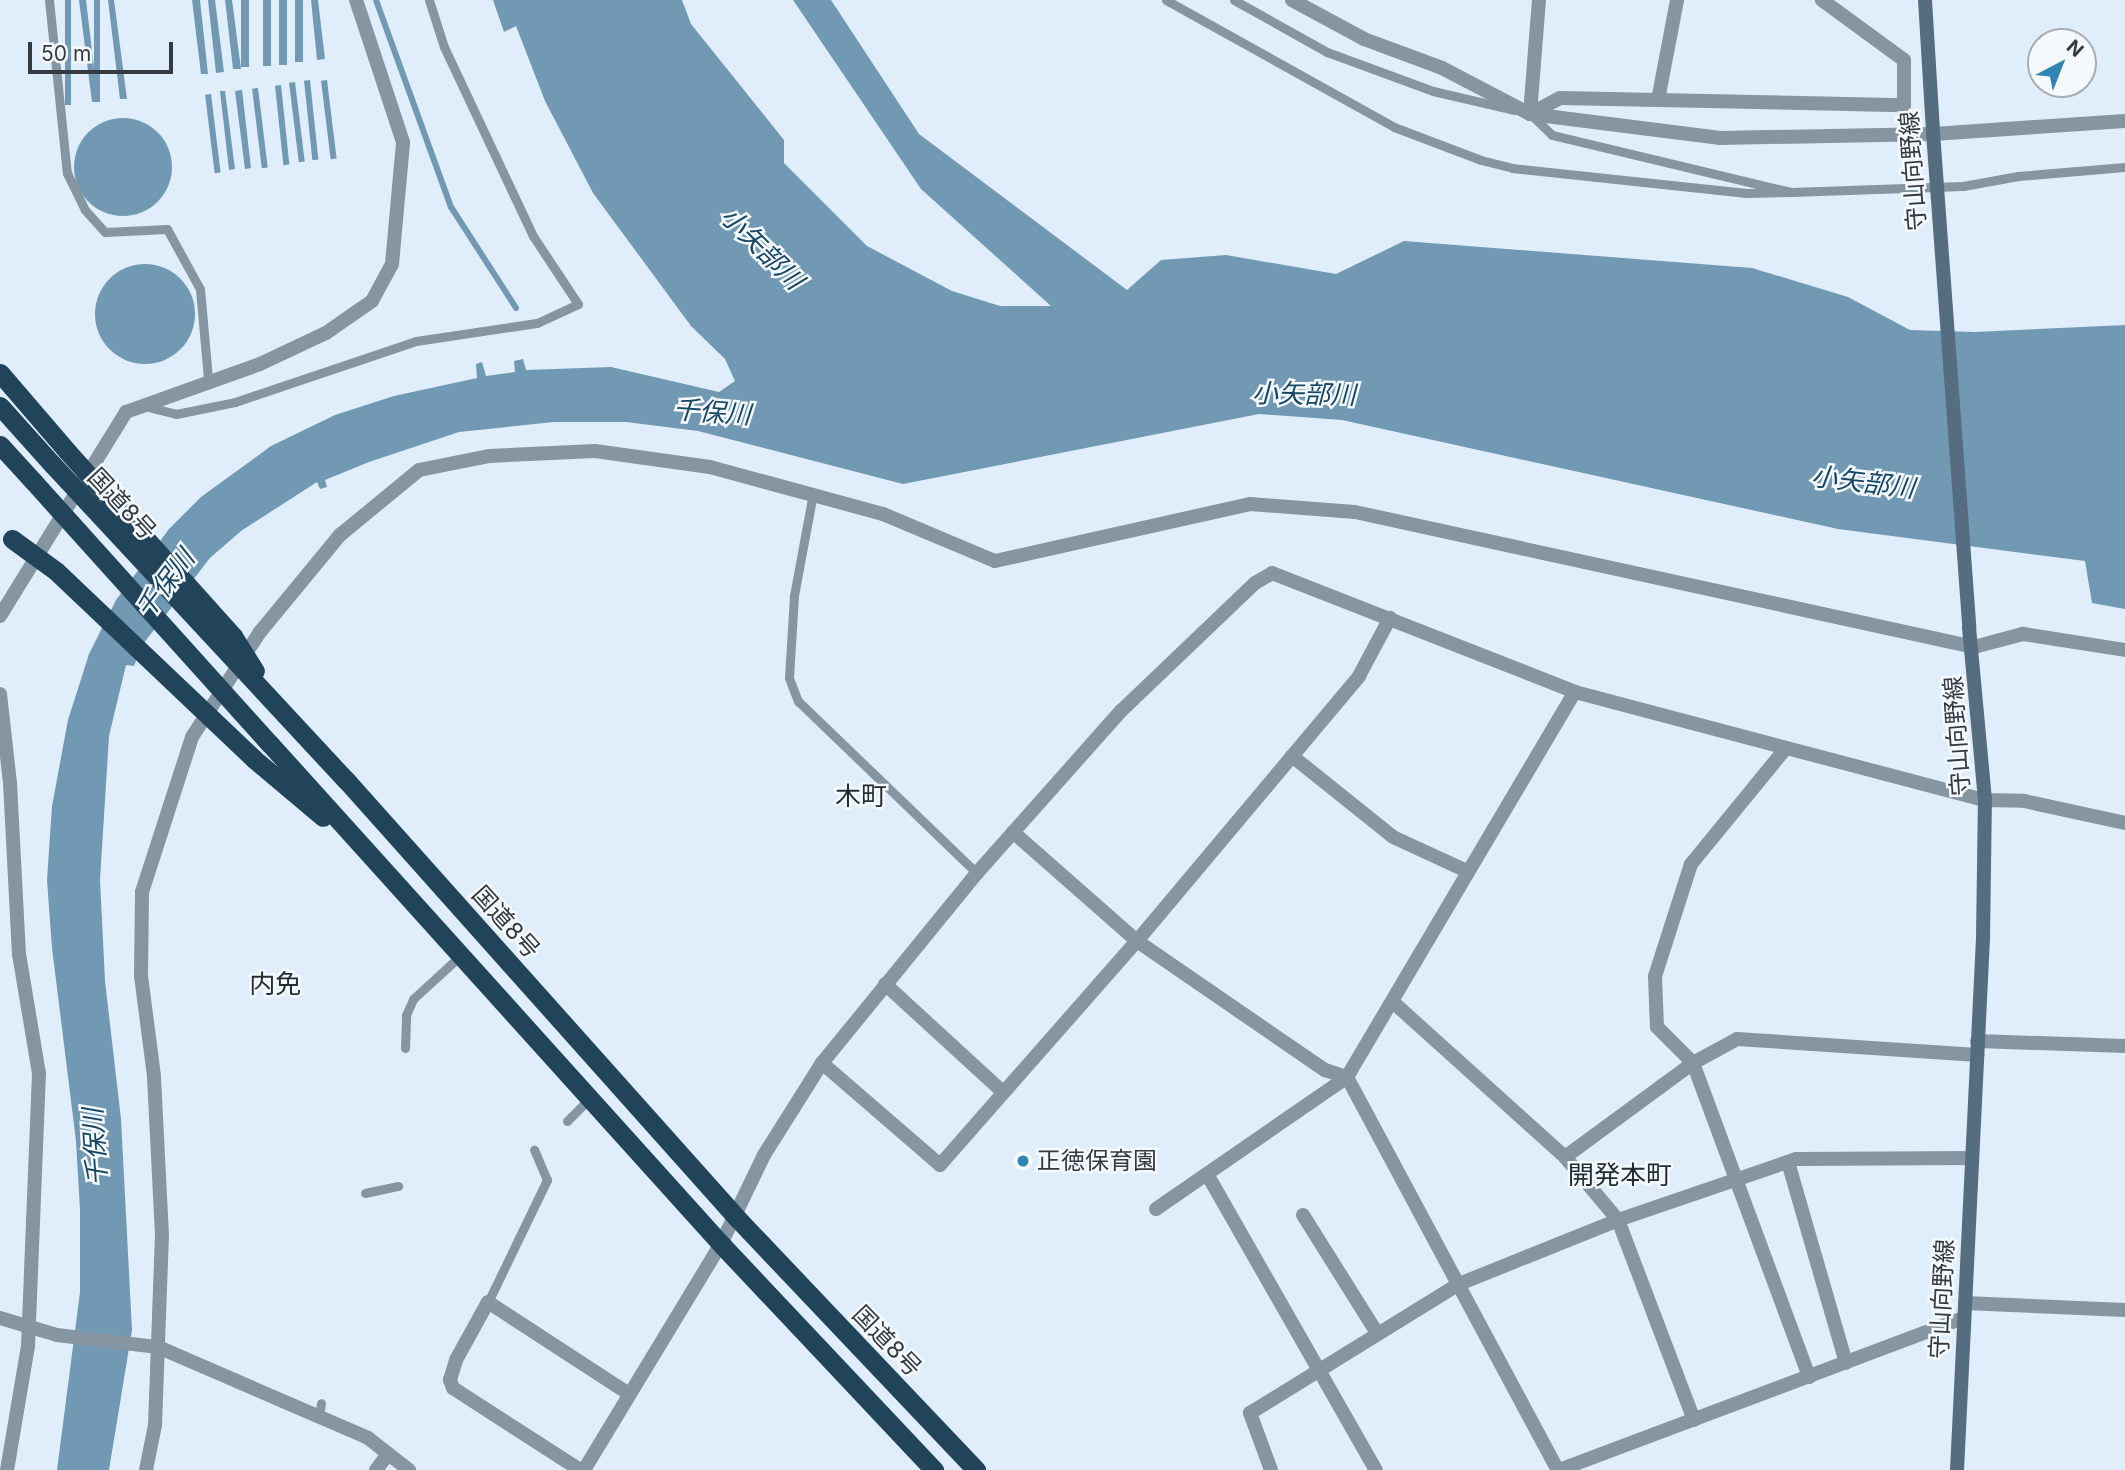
<!DOCTYPE html>
<html>
<head>
<meta charset="utf-8">
<style>
	body { margin:0 }
	#map { position:relative; width:2125px; height:1470px; overflow:hidden; background:#dfeefa; font-family:Inter,"Noto Sans JP",sans-serif }
	div>[style] { position:absolute }
	[style*='--x'] { left:calc(var(--x)*1px); top:calc(var(--y)*1px); width:calc(var(--w)*1px); rotate:calc(var(--a)*1deg) }
	.water>* { inset:0; background:#7299b4; transform-origin:0 0 }
	.round { border-radius:50% }
	.stream>* { height:6px; margin:-3px; padding:0 3px; transform-origin:3px; border-radius:3px; background:#7299b4 }
	.service>* { height:9px; margin:-4.5px; padding:0 4.5px; transform-origin:4.5px; border-radius:4.5px; background:#8596a2 }
	.minor>* { height:14px; margin:-7px; padding:0 7px; transform-origin:7px; border-radius:7px; background:#8596a2 }
	.secondary>* { height:14px; margin:-7px; padding:0 7px; transform-origin:7px; border-radius:7px; background:#556d7f }
	.trunk>* { height:19px; margin:-9.5px; padding:0 9.5px; transform-origin:9.5px; border-radius:9.5px; background:#22445a }
	.secondary-bridge>* { height:14px; margin:-7px; padding:0 7px; transform-origin:7px; border-radius:7px; background:#556d7f }
	.trunk-bridge>* { height:19px; margin:-9.5px; padding:0 9.5px; transform-origin:9.5px; border-radius:9.5px; background:#22445a }
	.dots>* { width:19px; height:19px; translate:-50% -50%; box-sizing:border-box; border:4px solid #f4faff; border-radius:50% }
	span { translate:-50% -50%; white-space:nowrap; text-align:center; line-height:1.15; -webkit-text-stroke:5px #f4faff; paint-order:stroke }
	.street-label { font-size:24px; color:#343a3f }
	.poi-label { font-size:24px; color:#343a3f }
	.left { translate:0 -50%; text-align:left }
	.water-label { font-size:26px; color:#164663; font-style:italic }
	.neighbourhood-label { font-size:26px; color:#222e36 }
	.north { position:absolute; left:2027px; top:28px; width:70px; height:70px; box-sizing:border-box; background:#f4faff; border:2px solid #a7adb2; border-radius:50%; rotate:42deg; font-size:19px; font-weight:700; line-height:28px; text-align:center; color:#343a3f }
	.north::after { content:''; display:block; margin:auto; width:24px; height:32px; background:#3383b4; clip-path:polygon(50% 0,100% 100%,50% 72%,0 100%) }
	.scale { position:absolute; left:28px; top:42px; width:145px; height:32px; box-sizing:border-box; border:4px solid #343a3f; border-top:0; padding-left:9px; font-size:21px; line-height:24px; white-space:nowrap; color:#343a3f; -webkit-text-stroke:5px #f4faff; paint-order:stroke }
</style>
</head>
<body>
<div id="map">
	<div class="water">
		<i style="left:65px;top:0;width:6px;height:105px"></i>
		<i style="clip-path:polygon(79px 0,86px 0,98px 102px,92px 102px)"></i>
		<i style="left:94px;top:0;width:6px;height:102px"></i>
		<i style="clip-path:polygon(108px 0,114px 0,127px 99px,120px 99px)"></i>
		<i style="clip-path:polygon(192px 0,200px 0,208px 74px,201px 74px)"></i>
		<i style="clip-path:polygon(208px 0,215px 0,224px 72px,216px 73px)"></i>
		<i style="clip-path:polygon(225px 0,232px 0,241px 69px,233px 69px)"></i>
		<i style="left:241px;top:0;width:8px;height:67px"></i>
		<i style="left:263px;top:0;width:8px;height:66px"></i>
		<i style="left:279px;top:0;width:8px;height:65px"></i>
		<i style="left:295px;top:0;width:8px;height:62px"></i>
		<i style="clip-path:polygon(311px 0,318px 0,325px 59px,317px 60px)"></i>
		<i style="clip-path:polygon(493px 0,682px 0,691px 24px,784px 140px,784px 163px,867px 246px,952px 291px,1000px 306px,1051px 306px,921px 189px,793px 0,831px 0,919px 134px,1127px 290px,1161px 260px,1226px 255px,1336px 274px,1404px 241px,1752px 268px,1848px 297px,1910px 330px,1975px 332px,2125px 325px,2125px 609px,2092px 603px,2085px 561px,1838px 529px,1342px 420px,1259px 414px,903px 484px,698px 431px,626px 422px,554px 422px,459px 432px,369px 462px,325px 480px,327px 487px,320px 489px,317px 482px,241px 531px,210px 558px,143px 644px,134px 666px,126px 665px,109px 736px,100px 880px,105px 981px,121px 1119px,132px 1330px,109px 1470px,57px 1470px,80px 1292px,80px 1210px,76px 1141px,52px 948px,47px 880px,52px 806px,68px 720px,89px 654px,116px 600px,169px 529px,201px 497px,271px 446px,335px 415px,394px 396px,477px 378px,476px 364px,482px 362px,486px 376px,515px 372px,514px 361px,523px 359px,526px 370px,611px 367px,719px 392px,735px 381px,725px 359px,691px 326px,593px 193px,545px 101px,516px 26px,504px 32px)"></i>
		<i style="left:310px;top:80px;width:80px;height:6px;rotate:84deg"></i>
		<i style="left:327px;top:80px;width:79px;height:6px;rotate:83deg"></i>
		<i style="left:295px;top:82px;width:80px;height:6px;rotate:83deg"></i>
		<i style="left:281px;top:85px;width:80px;height:6px;rotate:84deg"></i>
		<i style="left:258px;top:88px;width:80px;height:6px;rotate:83deg"></i>
		<i style="clip-path:polygon(242px 90px,251px 168px,245px 169px,235px 91px)"></i>
		<i style="clip-path:polygon(220px 91px,225px 91px,235px 169px,229px 170px)"></i>
		<i style="left:211px;top:94px;width:79px;height:6px;rotate:83deg"></i>
		<i class="round" style="left:74px;top:118px;width:98px;height:98px"></i>
		<i class="round" style="left:95px;top:264px;width:100px;height:100px"></i>
	</div>
	<div class="stream">
		<i style="--x:376;--y:0;--w:220;--a:70.1"></i>
		<i style="--x:451;--y:207;--w:120;--a:57.2"></i>
	</div>
	<div class="service">
		<i style="--x:49;--y:0;--w:174;--a:84.1"></i>
		<i style="--x:67;--y:173;--w:41;--a:64.1"></i>
		<i style="--x:85;--y:210;--w:30;--a:48"></i>
		<i style="--x:105;--y:232;--w:62;--a:-2.8"></i>
		<i style="--x:167;--y:229;--w:68;--a:61.2"></i>
		<i style="--x:200;--y:289;--w:90;--a:84.9"></i>
		<i style="--x:1166;--y:0;--w:261;--a:29.1"></i>
		<i style="--x:1394;--y:127;--w:93;--a:20.8"></i>
		<i style="--x:1481;--y:160;--w:32;--a:14"></i>
		<i style="--x:1512;--y:168;--w:236;--a:6.1"></i>
		<i style="--x:1747;--y:193;--w:44;--a:-1.3"></i>
		<i style="--x:1791;--y:192;--w:246;--a:-166.6"></i>
		<i style="--x:1552;--y:135;--w:29;--a:-136"></i>
		<i style="--x:1234;--y:0;--w:107;--a:29.2"></i>
		<i style="--x:1327;--y:52;--w:113;--a:20.2"></i>
		<i style="--x:1433;--y:91;--w:83;--a:13.2"></i>
		<i style="--x:1791;--y:192;--w:172;--a:-2"></i>
		<i style="--x:1963;--y:186;--w:56;--a:-10.3"></i>
		<i style="--x:2018;--y:176;--w:107;--a:-4.8"></i>
		<i style="--x:144;--y:406;--w:33;--a:14"></i>
		<i style="--x:176;--y:414;--w:60;--a:-11.5"></i>
		<i style="--x:235;--y:402;--w:191;--a:-18.6"></i>
		<i style="--x:416;--y:341;--w:122;--a:-8.5"></i>
		<i style="--x:537;--y:323;--w:45;--a:-24.9"></i>
		<i style="--x:578;--y:304;--w:82;--a:-123.5"></i>
		<i style="--x:533;--y:236;--w:209;--a:-115.2"></i>
		<i style="--x:444;--y:47;--w:49;--a:-107.7"></i>
		<i style="--x:813;--y:493;--w:105;--a:100.5"></i>
		<i style="--x:794;--y:596;--w:82;--a:93.5"></i>
		<i style="--x:789;--y:678;--w:25;--a:69"></i>
		<i style="--x:798;--y:701;--w:248;--a:43.9"></i>
		<i style="--x:405;--y:1048;--w:33;--a:-88"></i>
		<i style="--x:406;--y:1015;--w:17;--a:-66"></i>
		<i style="--x:413;--y:999;--w:65;--a:-42.5"></i>
		<i style="--x:567;--y:1121;--w:33;--a:-45"></i>
		<i style="--x:365;--y:1193;--w:34;--a:-12"></i>
		<i style="--x:488;--y:1302;--w:136;--a:-64.2"></i>
		<i style="--x:547;--y:1180;--w:33;--a:-113"></i>
		<i style="--x:319;--y:1416;--w:13;--a:-81"></i>
	</div>
	<div class="minor">
		<i style="--x:1292;--y:0;--w:82;--a:28.4"></i>
		<i style="--x:1364;--y:39;--w:83;--a:20.4"></i>
		<i style="--x:1442;--y:68;--w:99;--a:27.6"></i>
		<i style="--x:1530;--y:114;--w:192;--a:7.2"></i>
		<i style="--x:1720;--y:138;--w:213;--a:-1.1"></i>
		<i style="--x:1933;--y:134;--w:192;--a:-3.9"></i>
		<i style="--x:1658;--y:100;--w:102;--a:-79.2"></i>
		<i style="--x:1530;--y:114;--w:34;--a:-28"></i>
		<i style="--x:1560;--y:98;--w:344;--a:1.2"></i>
		<i style="--x:1904;--y:105;--w:45;--a:-90"></i>
		<i style="--x:1904;--y:60;--w:102;--a:-143.8"></i>
		<i style="--x:1530;--y:114;--w:114;--a:-85.5"></i>
		<i style="--x:0;--y:616;--w:240;--a:-58.3"></i>
		<i style="--x:126;--y:412;--w:142;--a:-19.7"></i>
		<i style="--x:260;--y:364;--w:73;--a:-25.2"></i>
		<i style="--x:326;--y:333;--w:56;--a:-34.8"></i>
		<i style="--x:372;--y:301;--w:42;--a:-61.6"></i>
		<i style="--x:392;--y:264;--w:122;--a:-84.8"></i>
		<i style="--x:403;--y:142;--w:150;--a:-108.3"></i>
		<i style="--x:0;--y:694;--w:90;--a:83.6"></i>
		<i style="--x:10;--y:783;--w:171;--a:87"></i>
		<i style="--x:19;--y:954;--w:121;--a:80.5"></i>
		<i style="--x:39;--y:1073;--w:273;--a:92.3"></i>
		<i style="--x:28;--y:1346;--w:126;--a:99.6"></i>
		<i style="--x:1786;--y:748;--w:150;--a:129.3"></i>
		<i style="--x:1691;--y:864;--w:118;--a:107.8"></i>
		<i style="--x:1655;--y:976;--w:51;--a:87.8"></i>
		<i style="--x:1657;--y:1027;--w:51;--a:45"></i>
		<i style="--x:1693;--y:1063;--w:335;--a:69.7"></i>
		<i style="--x:1292;--y:756;--w:129;--a:38.7"></i>
		<i style="--x:1393;--y:837;--w:81;--a:24.7"></i>
		<i style="--x:1013;--y:832;--w:165;--a:41.3"></i>
		<i style="--x:1137;--y:941;--w:228;--a:34.5"></i>
		<i style="--x:1325;--y:1070;--w:23;--a:18"></i>
		<i style="--x:1347;--y:1077;--w:446;--a:61.8"></i>
		<i style="--x:885;--y:984;--w:160;--a:42.5"></i>
		<i style="--x:1394;--y:1003;--w:230;--a:42"></i>
		<i style="--x:1565;--y:1157;--w:82;--a:49.9"></i>
		<i style="--x:1618;--y:1220;--w:214;--a:69.2"></i>
		<i style="--x:1977;--y:1041;--w:148;--a:1.9"></i>
		<i style="--x:822;--y:1063;--w:156;--a:40.8"></i>
		<i style="--x:940;--y:1165;--w:298;--a:-48.7"></i>
		<i style="--x:1137;--y:941;--w:346;--a:-50"></i>
		<i style="--x:1359;--y:676;--w:66;--a:-61.9"></i>
		<i style="--x:1565;--y:1157;--w:159;--a:-36.3"></i>
		<i style="--x:1693;--y:1063;--w:50;--a:-28.6"></i>
		<i style="--x:1737;--y:1039;--w:241;--a:3.8"></i>
		<i style="--x:1788;--y:1162;--w:209;--a:73.9"></i>
		<i style="--x:1207;--y:1174;--w:341;--a:60.3"></i>
		<i style="--x:1156;--y:1209;--w:232;--a:-34.6"></i>
		<i style="--x:1347;--y:1077;--w:447;--a:-59.4"></i>
		<i style="--x:1303;--y:1215;--w:139;--a:57.9"></i>
		<i style="--x:1965;--y:1303;--w:160;--a:2.5"></i>
		<i style="--x:0;--y:1318;--w:59;--a:16.6"></i>
		<i style="--x:57;--y:1335;--w:102;--a:6.8"></i>
		<i style="--x:158;--y:1347;--w:229;--a:23.4"></i>
		<i style="--x:368;--y:1438;--w:52;--a:38"></i>
		<i style="--x:146;--y:1470;--w:46;--a:-78.7"></i>
		<i style="--x:155;--y:1425;--w:190;--a:-87.9"></i>
		<i style="--x:162;--y:1235;--w:159;--a:-92.9"></i>
		<i style="--x:154;--y:1076;--w:101;--a:-97.4"></i>
		<i style="--x:141;--y:976;--w:84;--a:-89.3"></i>
		<i style="--x:142;--y:892;--w:163;--a:-72.1"></i>
		<i style="--x:192;--y:737;--w:125;--a:-57.1"></i>
		<i style="--x:260;--y:632;--w:126;--a:-50.5"></i>
		<i style="--x:340;--y:535;--w:102;--a:-39.4"></i>
		<i style="--x:419;--y:470;--w:71;--a:-11.3"></i>
		<i style="--x:489;--y:456;--w:106;--a:-2.7"></i>
		<i style="--x:595;--y:451;--w:116;--a:7.9"></i>
		<i style="--x:710;--y:467;--w:179;--a:15.2"></i>
		<i style="--x:883;--y:514;--w:121;--a:22.8"></i>
		<i style="--x:995;--y:561;--w:261;--a:-12.6"></i>
		<i style="--x:1250;--y:504;--w:105;--a:4.4"></i>
		<i style="--x:1355;--y:512;--w:634;--a:12.3"></i>
		<i style="--x:1974;--y:647;--w:51;--a:-14.9"></i>
		<i style="--x:2023;--y:634;--w:103;--a:8.9"></i>
		<i style="--x:376;--y:1470;--w:20;--a:-53"></i>
		<i style="--x:580;--y:1470;--w:151;--a:-147.2"></i>
		<i style="--x:453;--y:1388;--w:9;--a:-111"></i>
		<i style="--x:450;--y:1380;--w:21;--a:-73"></i>
		<i style="--x:456;--y:1360;--w:66;--a:-61.1"></i>
		<i style="--x:488;--y:1302;--w:168;--a:33.1"></i>
		<i style="--x:584;--y:1470;--w:264;--a:-58.8"></i>
		<i style="--x:721;--y:1244;--w:99;--a:-64.2"></i>
		<i style="--x:764;--y:1155;--w:109;--a:-57.8"></i>
		<i style="--x:822;--y:1063;--w:245;--a:-50.8"></i>
		<i style="--x:977;--y:873;--w:217;--a:-48.4"></i>
		<i style="--x:1121;--y:711;--w:185;--a:-43.7"></i>
		<i style="--x:1255;--y:583;--w:20;--a:-30"></i>
		<i style="--x:1272;--y:573;--w:326;--a:21.4"></i>
		<i style="--x:1575;--y:692;--w:424;--a:14.8"></i>
		<i style="--x:1985;--y:800;--w:39;--a:1"></i>
		<i style="--x:2024;--y:801;--w:103;--a:12.3"></i>
		<i style="--x:1271;--y:1470;--w:61;--a:-110.2"></i>
		<i style="--x:1250;--y:1413;--w:246;--a:-31.7"></i>
		<i style="--x:1459;--y:1284;--w:171;--a:-21.9"></i>
		<i style="--x:1618;--y:1220;--w:188;--a:-18.9"></i>
		<i style="--x:1796;--y:1159;--w:176;--a:-0.3"></i>
		<i style="--x:1559;--y:1470;--w:432;--a:-20.6"></i>
	</div>
	<div class="secondary">
		<i style="--x:1925;--y:0;--w:146;--a:86.5"></i>
		<i style="--x:1957;--y:1470;--w:532;--a:-87.2"></i>
		<i style="--x:1983;--y:939;--w:139;--a:-89.2"></i>
		<i style="--x:1985;--y:800;--w:173;--a:-95.3"></i>
	</div>
	<div class="trunk">
		<i style="--x:0;--y:373;--w:103;--a:49.3"></i>
		<i style="--x:0;--y:406;--w:79;--a:48.1"></i>
		<i style="--x:0;--y:445;--w:49;--a:47.5"></i>
		<i style="--x:270;--y:744;--w:673;--a:47.95"></i>
		<i style="--x:721;--y:1244;--w:311;--a:46.7"></i>
		<i style="--x:254;--y:759;--w:90;--a:40"></i>
		<i style="--x:346;--y:780;--w:586;--a:48.25"></i>
		<i style="--x:736;--y:1217;--w:349;--a:46.5"></i>
	</div>
	<div class="secondary-bridge">
		<i style="--x:1934;--y:146;--w:483;--a:85.8"></i>
	</div>
	<div class="trunk-bridge">
		<i style="--x:67;--y:451;--w:249;--a:48.1"></i>
		<i style="--x:233;--y:636;--w:41;--a:57.8"></i>
		<i style="--x:53;--y:465;--w:430;--a:47.1"></i>
		<i style="--x:33;--y:481;--w:354;--a:48"></i>
		<i style="--x:12;--y:539;--w:54;--a:36"></i>
		<i style="--x:56;--y:571;--w:273;--a:43.5"></i>
	</div>
	<div class="dots">
		<i style="left:1023px;top:1161px;background:#3383b4"></i>
	</div>
	<div class="street-label">
		<span style="left:1913px;top:171px;rotate:-94deg">守山向野線</span>
		<span style="left:122px;top:504px;rotate:47deg">国道8号</span>
		<span style="left:1957px;top:736px;rotate:-94deg">守山向野線</span>
		<span style="left:506px;top:922px;rotate:48deg">国道8号</span>
		<span style="left:1942px;top:1299px;rotate:-87deg">守山向野線</span>
		<span style="left:887px;top:1341px;rotate:46deg">国道8号</span>
	</div>
	<div class="poi-label">
		<span class="left" style="left:1037px;top:1161px">正徳保育園</span>
	</div>
	<div class="water-label">
		<span style="left:762px;top:248px;rotate:45deg">小矢部川</span>
		<span style="left:1304px;top:394px;rotate:1deg">小矢部川</span>
		<span style="left:712px;top:412px;rotate:4deg">千保川</span>
		<span style="left:1863px;top:482px;rotate:7deg">小矢部川</span>
		<span style="left:165px;top:584px;rotate:-53deg">千保川</span>
		<span style="left:95px;top:1147px;rotate:-94deg">千保川</span>
	</div>
	<div class="neighbourhood-label">
		<span style="left:861px;top:796px">木町</span>
		<span style="left:275px;top:984px">内免</span>
		<span style="left:1620px;top:1175px">開発本町</span>
	</div>
	<div class="north">N</div>
	<div class="scale">50 m</div>
</div>
</body>
</html>
